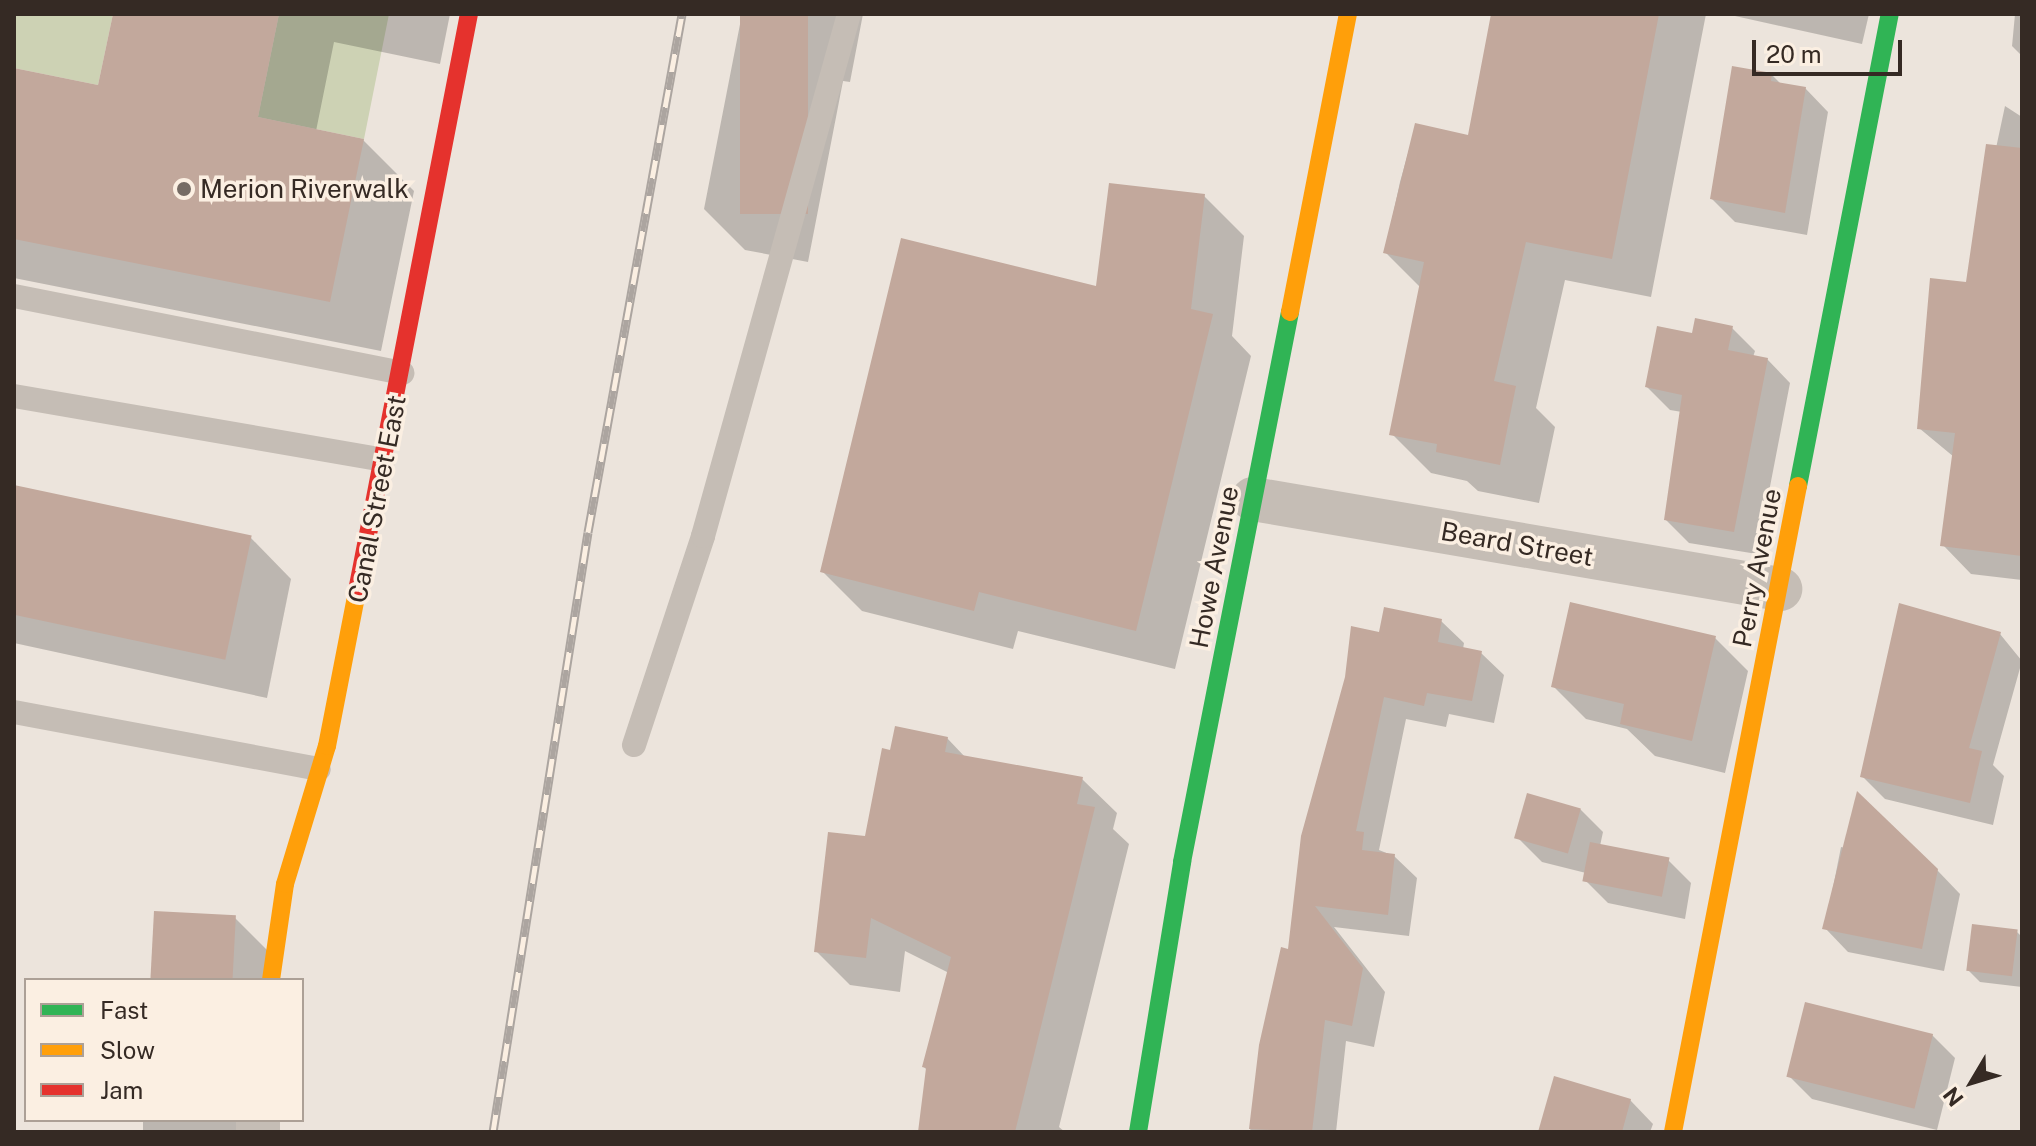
<!DOCTYPE html>
<html>
<head>
<meta charset="utf-8">
<style>
	body { margin:0 }
	#map { position:relative; width:2036px; height:1146px; overflow:hidden; background:#ece4dc; font-family:"Public Sans",sans-serif }
	div>[style] { position:absolute }
	[style*='--x'] { left:calc(var(--x)*1px); top:calc(var(--y)*1px); width:calc(var(--w)*1px); rotate:calc(var(--a)*1deg) }
	.green>* { inset:0; background:#cdd2b4 }
	.shadow>* { inset:0; background:#0003; transform-origin:0 0 }
	.building>* { inset:0; background:#c2a89c; transform-origin:0 0 }
	.lane>* { height:24px; margin:-12px; padding:0 12px; transform-origin:12px; border-radius:12px; background:#c5bdb5 }
	.street>* { height:44px; margin:-22px; padding:0 22px; transform-origin:22px; border-radius:22px; background:#c5bdb5 }
	.fast>* { height:18px; margin:-9px; padding:0 9px; transform-origin:9px; border-radius:9px; background:#30b455 }
	.slow>* { height:18px; margin:-9px; padding:0 9px; transform-origin:9px; border-radius:9px; background:#ff9f0a }
	.jam>* { height:18px; margin:-9px; padding:0 9px; transform-origin:9px; border-radius:9px; background:#e5322d }
	.rail>* { height:9px; margin-top:-4.5px; transform-origin:0; background:repeating-linear-gradient(90deg,#fbefe2 0 18px,#aca5a0 0 36px); box-sizing:border-box; border-block:2px solid #aca5a0 }
	.dots>* { width:22px; height:22px; translate:-50% -50%; box-sizing:border-box; border:4px solid #fbefe2; border-radius:50% }
	span { translate:-50% -50%; white-space:nowrap; text-align:center; line-height:1.15; -webkit-text-stroke:7px #fbefe2; paint-order:stroke }
	.poi-label { font-size:26px; color:#352a24 }
	.left { translate:0 -50%; text-align:left }
	.street-label { font-size:26px; color:#352a24 }
	.frame { position:absolute; inset:0; border:16px solid #352a24; pointer-events:none }
	.legend { position:absolute; left:24px; top:978px; width:280px; height:144px; box-sizing:border-box; background:#fbefe2; border:2px solid #aca096; margin:0; padding:10px 14px; list-style:none; font-size:24px; color:#352a24 }
	.legend li { display:flex; align-items:center; gap:16px; height:40px }
	.legend b { width:40px; border:2px solid #aca096 }
	.north { position:absolute; left:1932px; top:1042px; width:80px; height:80px; -webkit-text-stroke:6px #fbefe2; paint-order:stroke; rotate:232deg; font-size:22px; font-weight:700; line-height:32px; text-align:center; color:#352a24 }
	.north::after { content:''; display:block; margin:auto; width:28px; height:36px; background:#352a24; clip-path:polygon(50% 0,100% 100%,50% 72%,0 100%) }
	.scale { position:absolute; left:1752px; top:40px; width:150px; height:36px; box-sizing:border-box; border:4px solid #352a24; border-top:0; padding-left:10px; font-size:24px; line-height:28px; white-space:nowrap; color:#352a24; -webkit-text-stroke:6px #fbefe2; paint-order:stroke }
</style>
</head>
<body>
<div id="map">
	<div class="green">
		<i style="clip-path:polygon(14px 14px,113px 14px,98px 85px,14px 68px)"></i>
		<i style="clip-path:polygon(279px 14px,389px 14px,364px 139px,258px 117px)"></i>
	</div>
	<div class="shadow">
		<i style="clip-path:polygon(115px 14px,450px 14px,440px 64px,334px 42px,316px 131px,363px 140px,414px 191px,381px 351px,14px 278px,14px 70px,100px 87px)"></i>
		<i style="clip-path:polygon(742px 14px,863px 14px,850px 82px,843px 81px,808px 262px,745px 250px,704px 209px)"></i>
		<i style="clip-path:polygon(1493px 14px,1706px 14px,1651px 297px,1565px 280px,1536px 408px,1555px 427px,1539px 503px,1478px 491px,1467px 481px,1431px 473px,1392px 434px,1421px 288px,1385px 252px,1400px 182px,1416px 125px,1470px 137px)"></i>
		<i style="clip-path:polygon(1726px 14px,1869px 14px,1862px 44px)"></i>
		<i style="clip-path:polygon(2015px 14px,2022px 14px,2022px 56px,2012px 46px)"></i>
		<i style="clip-path:polygon(1771px 74px,1781px 84px,1805px 88px,1828px 112px,1807px 235px,1735px 222px,1712px 199px)"></i>
		<i style="clip-path:polygon(2005px 106px,2022px 117px,2022px 580px,1971px 574px,1943px 545px,1954px 457px,1919px 428px,1967px 284px)"></i>
		<i style="clip-path:polygon(1204px 196px,1244px 236px,1232px 336px,1251px 356px,1175px 669px,1018px 631px,1013px 649px,862px 611px,823px 572px,1098px 288px)"></i>
		<i style="clip-path:polygon(1732px 328px,1755px 351px,1753px 357px,1767px 359px,1790px 383px,1757px 554px,1689px 543px,1666px 520px,1682px 412px,1670px 410px,1647px 387px)"></i>
		<i style="clip-path:polygon(14px 487px,251px 538px,291px 579px,267px 698px,14px 643px)"></i>
		<i style="clip-path:polygon(1441px 621px,1464px 643px,1463px 649px,1481px 653px,1504px 675px,1494px 723px,1449px 714px,1446px 727px,1406px 719px,1379px 850px,1394px 856px,1417px 878px,1409px 936px,1334px 927px,1385px 992px,1374px 1047px,1346px 1041px,1336px 1132px,1250px 1132px,1261px 1046px,1381px 634px)"></i>
		<i style="clip-path:polygon(2000px 634px,2022px 661px,1993px 765px,2004px 776px,1993px 825px,1885px 799px,1862px 776px)"></i>
		<i style="clip-path:polygon(1715px 638px,1748px 671px,1725px 773px,1655px 756px,1627px 729px,1586px 719px,1553px 686px)"></i>
		<i style="clip-path:polygon(947px 738px,966px 758px,1082px 779px,1117px 813px,1113px 829px,1129px 844px,1059px 1127px,1065px 1132px,921px 1132px,928px 1071px,924px 1067px,949px 973px,905px 951px,900px 992px,850px 985px,816px 951px,867px 839px,892px 753px)"></i>
		<i style="clip-path:polygon(1580px 809px,1603px 832px,1600px 846px,1668px 860px,1691px 883px,1685px 919px,1608px 903px,1585px 880px,1586px 873px,1542px 862px,1519px 839px)"></i>
		<i style="clip-path:polygon(1841px 847px,1937px 870px,1960px 894px,1944px 971px,1848px 952px,1825px 928px)"></i>
		<i style="clip-path:polygon(235px 918px,268px 951px,267px 980px,152px 980px)"></i>
		<i style="clip-path:polygon(2017px 932px,2022px 937px,2022px 987px,1980px 982px,1969px 971px)"></i>
		<i style="clip-path:polygon(1932px 1035px,1955px 1058px,1937px 1130px,1812px 1099px,1789px 1076px)"></i>
		<i style="clip-path:polygon(1630px 1100px,1653px 1124px,1650px 1132px,1540px 1132px)"></i>
		<i style="left:143px;top:1120px;width:115px;height:12px"></i>
	</div>
	<div class="building">
		<i style="clip-path:polygon(113px 14px,279px 14px,258px 117px,364px 139px,330px 302px,14px 239px,14px 68px,98px 85px)"></i>
		<i style="left:740px;top:14px;width:68px;height:200px"></i>
		<i style="clip-path:polygon(1491px 14px,1659px 14px,1612px 259px,1526px 242px,1494px 381px,1516px 386px,1500px 465px,1436px 452px,1437px 444px,1389px 435px,1424px 262px,1383px 253px,1415px 123px,1468px 135px)"></i>
		<i style="clip-path:polygon(1732px 66px,1772px 73px,1771px 81px,1806px 87px,1785px 213px,1710px 199px)"></i>
		<i style="clip-path:polygon(1986px 144px,2022px 148px,2022px 556px,1940px 546px,1955px 433px,1917px 429px,1930px 278px,1966px 282px)"></i>
		<i style="clip-path:polygon(1109px 183px,1205px 194px,1191px 309px,1213px 314px,1136px 631px,979px 592px,974px 611px,820px 572px,901px 238px,1096px 286px)"></i>
		<i style="clip-path:polygon(1695px 318px,1733px 326px,1728px 350px,1768px 358px,1734px 532px,1664px 520px,1682px 395px,1645px 387px,1657px 326px,1692px 333px)"></i>
		<i style="left:14px;top:485px;width:243px;height:127px;rotate:12deg"></i>
		<i style="clip-path:polygon(1570px 602px,1716px 636px,1692px 741px,1620px 724px,1624px 704px,1551px 687px)"></i>
		<i style="clip-path:polygon(1899px 603px,2001px 632px,1969px 748px,1982px 751px,1970px 803px,1860px 777px)"></i>
		<i style="clip-path:polygon(1384px 607px,1442px 619px,1438px 642px,1482px 651px,1472px 701px,1427px 693px,1424px 706px,1384px 697px,1356px 831px,1364px 832px,1362px 850px,1395px 854px,1388px 915px,1315px 906px,1363px 968px,1352px 1026px,1325px 1020px,1312px 1132px,1249px 1129px,1259px 1045px,1281px 947px,1288px 949px,1301px 836px,1345px 677px,1351px 626px,1379px 632px)"></i>
		<i style="clip-path:polygon(895px 726px,948px 737px,945px 752px,1083px 777px,1077px 804px,1095px 807px,1015px 1132px,918px 1132px,926px 1068px,922px 1067px,951px 957px,871px 918px,866px 958px,814px 952px,828px 832px,865px 836px,882px 748px,890px 750px)"></i>
		<i style="clip-path:polygon(1857px 791px,1938px 869px,1922px 949px,1822px 929px)"></i>
		<i style="left:1527px;top:793px;width:56px;height:47px;rotate:16deg"></i>
		<i style="left:1590px;top:842px;width:81px;height:40px;rotate:11deg"></i>
		<i style="left:154px;top:911px;width:82px;height:69px;rotate:3deg"></i>
		<i style="left:1972px;top:924px;width:46px;height:47px;rotate:7deg"></i>
		<i style="left:1805px;top:1002px;width:132px;height:77px;rotate:14deg"></i>
		<i style="clip-path:polygon(1554px 1076px,1631px 1099px,1622px 1132px,1538px 1132px)"></i>
	</div>
	<div class="lane">
		<i style="--x:14;--y:296;--w:396;--a:11.2"></i>
		<i style="--x:14;--y:396;--w:375;--a:9.8"></i>
		<i style="--x:14;--y:712;--w:310;--a:10.6"></i>
		<i style="--x:634;--y:745;--w:220;--a:-71.7"></i>
		<i style="--x:703;--y:536;--w:542;--a:-74.37"></i>
	</div>
	<div class="street">
		<i style="--x:1253;--y:499;--w:535;--a:9.69"></i>
		<i style="--x:258;--y:1132;--w:12;--a:-90"></i>
	</div>
	<div class="fast">
		<i style="--x:1798;--y:486;--w:481;--a:-79"></i>
		<i style="--x:1138;--y:1132;--w:274;--a:-80.7"></i>
		<i style="--x:1182;--y:862;--w:561;--a:-78.89"></i>
	</div>
	<div class="slow">
		<i style="--x:1290;--y:312;--w:304;--a:-79"></i>
		<i style="--x:271;--y:980;--w:97;--a:-81.7"></i>
		<i style="--x:285;--y:884;--w:144;--a:-73.1"></i>
		<i style="--x:327;--y:746;--w:158;--a:-79"></i>
		<i style="--x:1673;--y:1132;--w:658;--a:-79.05"></i>
	</div>
	<div class="jam">
		<i style="--x:357;--y:591;--w:588;--a:-79.02"></i>
	</div>
	<div class="rail">
		<i style="--x:493;--y:1132;--w:607;--a:-81"></i>
		<i style="--x:588;--y:532;--w:526;--a:-79.71"></i>
	</div>
	<div class="dots">
		<i style="left:184px;top:189px;background:#756b64"></i>
	</div>
	<div class="poi-label">
		<span class="left" style="left:200px;top:189px">Merion Riverwalk</span>
	</div>
	<div class="street-label">
		<span style="left:377px;top:499px;rotate:-79deg">Canal Street East</span>
		<span style="left:1517px;top:544px;rotate:10deg">Beard Street</span>
		<span style="left:1214px;top:567px;rotate:-79deg">Howe Avenue</span>
		<span style="left:1757px;top:568px;rotate:-79deg">Perry Avenue</span>
	</div>
	<div class="frame"></div>
	<ul class="legend">
	<li><b style="height:10px;background:#30b455"></b>Fast</li>
	<li><b style="height:10px;background:#ff9f0a"></b>Slow</li>
	<li><b style="height:10px;background:#e5322d"></b>Jam</li>
	</ul>
	<div class="north">N</div>
	<div class="scale">20 m</div>
</div>
</body>
</html>
